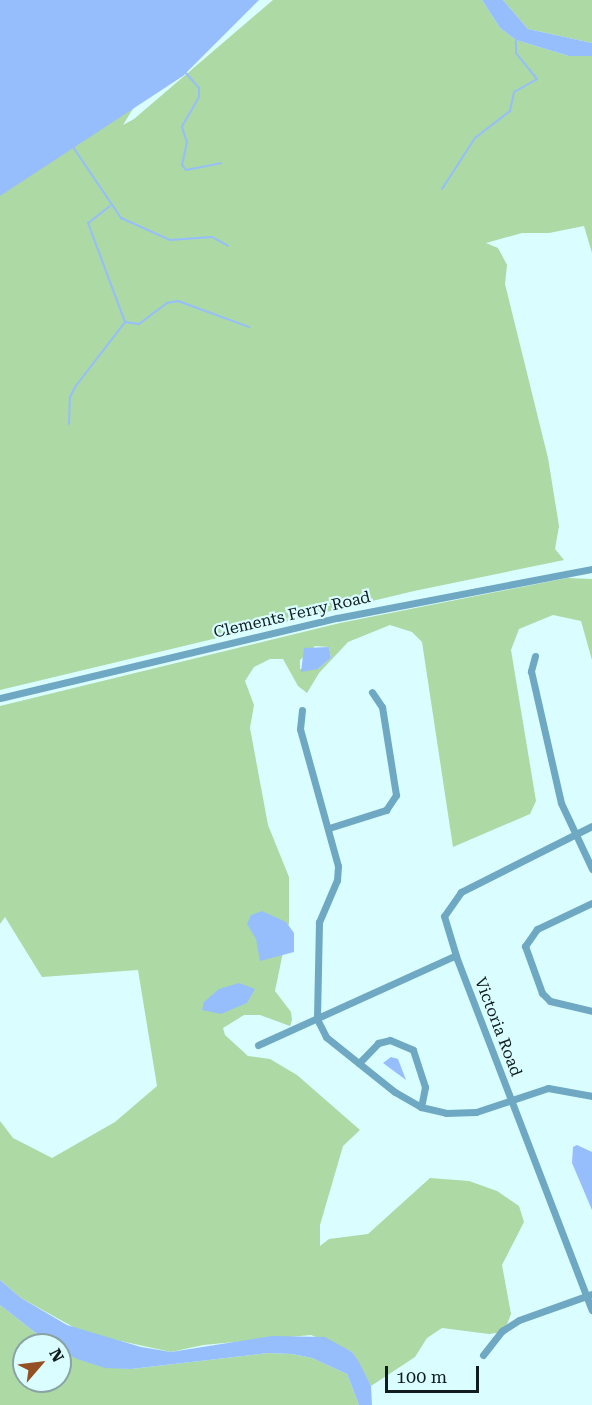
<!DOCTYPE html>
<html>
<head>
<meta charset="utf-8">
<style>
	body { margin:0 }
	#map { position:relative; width:592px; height:1405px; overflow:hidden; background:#dafdff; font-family:"Roboto Serif",serif }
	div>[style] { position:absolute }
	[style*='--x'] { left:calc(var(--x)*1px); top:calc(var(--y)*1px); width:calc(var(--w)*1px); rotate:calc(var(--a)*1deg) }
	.green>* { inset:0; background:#acd9a4 }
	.water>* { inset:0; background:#97befc }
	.stream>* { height:2px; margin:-1px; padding:0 1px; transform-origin:1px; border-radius:1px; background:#97befc }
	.street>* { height:7px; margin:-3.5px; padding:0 3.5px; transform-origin:3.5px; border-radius:3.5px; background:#6fa8c3 }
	span { translate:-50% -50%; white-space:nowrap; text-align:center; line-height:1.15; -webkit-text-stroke:4.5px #dafdff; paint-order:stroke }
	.street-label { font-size:16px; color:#101d1e }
	.north { position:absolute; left:12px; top:1333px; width:60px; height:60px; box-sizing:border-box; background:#dafdff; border:2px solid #89a3a5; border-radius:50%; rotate:62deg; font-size:16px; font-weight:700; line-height:24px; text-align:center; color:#101d1e }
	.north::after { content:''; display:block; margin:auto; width:21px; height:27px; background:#945023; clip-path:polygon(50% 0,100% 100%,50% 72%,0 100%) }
	.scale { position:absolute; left:385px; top:1366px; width:94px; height:27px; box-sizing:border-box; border:3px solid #101d1e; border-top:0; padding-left:8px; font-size:18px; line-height:21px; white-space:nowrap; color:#101d1e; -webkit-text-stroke:4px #dafdff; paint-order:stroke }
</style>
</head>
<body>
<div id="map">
	<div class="green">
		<i style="clip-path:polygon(273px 0,482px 0,500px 28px,516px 40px,569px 56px,592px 56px,592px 253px,584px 226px,549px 233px,522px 233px,486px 243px,498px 248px,507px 265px,505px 284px,548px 458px,559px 526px,555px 549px,564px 560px,414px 591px,0 690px,0 150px,139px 99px,123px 125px,134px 119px)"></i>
		<i style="clip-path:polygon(503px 0,592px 0,592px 43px,528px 29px)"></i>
		<i style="clip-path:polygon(evenodd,567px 578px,592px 579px,592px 660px,581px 621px,553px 615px,519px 629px,511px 650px,536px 801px,530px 814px,453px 847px,422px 642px,412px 632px,390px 625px,348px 642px,319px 673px,307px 693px,298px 686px,283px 659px,270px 659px,254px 667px,245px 681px,254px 705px,250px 728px,268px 825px,289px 877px,289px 923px,275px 991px,291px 1012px,292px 1020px,290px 1026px,260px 1015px,244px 1015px,223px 1028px,225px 1035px,248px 1056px,270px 1059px,297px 1075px,360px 1130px,343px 1146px,320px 1225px,320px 1246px,329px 1239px,368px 1234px,430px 1178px,469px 1181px,497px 1191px,519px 1206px,524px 1222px,502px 1265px,511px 1314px,504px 1332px,489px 1334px,442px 1328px,427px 1338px,415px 1357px,371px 1386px,352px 1352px,311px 1335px,203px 1345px,171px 1352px,84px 1333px,21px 1298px,0 1280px,0 1121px,13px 1138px,52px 1158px,115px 1122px,157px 1086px,138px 970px,42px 977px,5px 917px,0 924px,0 706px,340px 623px,567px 578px,315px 646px,329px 647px,331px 658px,318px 669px,300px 669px,300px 660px,315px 646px)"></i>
		<i style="clip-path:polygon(0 1305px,51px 1345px,24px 1345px,24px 1381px,60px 1381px,60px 1350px,105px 1367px,131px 1369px,268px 1353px,292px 1354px,312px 1358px,347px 1374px,359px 1405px,0 1405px)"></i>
	</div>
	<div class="water">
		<i style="clip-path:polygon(0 0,259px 0,183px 76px,0 196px)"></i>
		<i style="clip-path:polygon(482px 0,503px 0,528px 29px,592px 43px,592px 56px,569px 56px,516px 40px,500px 28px)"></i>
		<i style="clip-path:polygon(329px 647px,331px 658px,318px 669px,301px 672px,304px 648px)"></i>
		<i style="clip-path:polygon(262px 911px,286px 922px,294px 933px,294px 952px,260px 961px,256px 939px,247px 924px,251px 915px)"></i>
		<i style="clip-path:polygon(239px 983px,255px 989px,247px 1003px,221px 1014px,202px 1010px,204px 1002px,219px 989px)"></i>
		<i style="clip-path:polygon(391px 1057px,398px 1059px,406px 1080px,383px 1063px)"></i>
		<i style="clip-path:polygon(577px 1145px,592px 1152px,592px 1210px,572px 1163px,573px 1147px)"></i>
		<i style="clip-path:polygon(0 1280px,21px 1298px,67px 1325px,141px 1347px,171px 1352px,272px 1336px,325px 1337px,352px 1352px,359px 1362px,371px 1386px,372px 1405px,359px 1405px,347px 1374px,312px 1358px,292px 1354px,268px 1353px,131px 1369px,105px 1368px,77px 1359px,60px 1350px,60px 1345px,51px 1345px,0 1305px)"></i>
	</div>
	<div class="stream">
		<i style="--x:185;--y:72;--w:21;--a:49"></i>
		<i style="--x:199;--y:88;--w:9;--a:90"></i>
		<i style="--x:199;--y:97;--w:34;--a:120"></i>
		<i style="--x:182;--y:127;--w:16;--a:72"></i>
		<i style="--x:187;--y:142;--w:24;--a:102"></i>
		<i style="--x:182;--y:165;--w:6;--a:51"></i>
		<i style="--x:186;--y:170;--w:36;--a:-11"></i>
		<i style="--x:73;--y:147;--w:86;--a:55.9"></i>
		<i style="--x:121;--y:218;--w:54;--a:24.2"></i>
		<i style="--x:170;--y:240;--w:42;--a:-4.1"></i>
		<i style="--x:212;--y:237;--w:18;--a:29"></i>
		<i style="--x:442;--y:189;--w:61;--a:-57.1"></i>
		<i style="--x:475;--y:138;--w:44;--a:-37.6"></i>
		<i style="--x:510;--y:111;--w:19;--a:-78"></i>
		<i style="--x:514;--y:92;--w:26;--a:-29"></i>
		<i style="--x:537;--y:79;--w:33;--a:-129"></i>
		<i style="--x:516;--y:53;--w:13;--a:-90"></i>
		<i style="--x:110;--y:206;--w:28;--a:142"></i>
		<i style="--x:88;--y:223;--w:106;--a:69.5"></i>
		<i style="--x:125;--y:322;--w:14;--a:8"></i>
		<i style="--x:139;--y:324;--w:35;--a:-37"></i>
		<i style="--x:167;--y:303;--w:11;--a:-10"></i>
		<i style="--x:178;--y:301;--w:76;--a:20.1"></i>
		<i style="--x:69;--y:424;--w:27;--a:-88"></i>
		<i style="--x:70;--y:397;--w:11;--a:-63"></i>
		<i style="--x:75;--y:387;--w:82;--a:-52.4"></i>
	</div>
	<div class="street">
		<i style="--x:535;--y:656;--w:16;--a:105"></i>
		<i style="--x:531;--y:671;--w:135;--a:77.2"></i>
		<i style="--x:561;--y:803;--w:73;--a:64.8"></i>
		<i style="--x:0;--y:698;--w:346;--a:-13.4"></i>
		<i style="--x:337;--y:618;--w:260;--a:-10.9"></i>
		<i style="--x:302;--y:710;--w:19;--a:96"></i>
		<i style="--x:300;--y:729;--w:142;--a:74.5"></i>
		<i style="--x:338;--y:866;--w:14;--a:94"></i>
		<i style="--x:337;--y:880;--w:46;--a:113.2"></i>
		<i style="--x:319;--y:922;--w:97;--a:91.2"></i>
		<i style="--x:317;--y:1019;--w:20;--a:63"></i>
		<i style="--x:326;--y:1037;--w:88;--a:38.6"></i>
		<i style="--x:395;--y:1092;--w:30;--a:30"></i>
		<i style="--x:421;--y:1107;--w:26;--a:13"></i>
		<i style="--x:446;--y:1113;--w:30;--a:-2"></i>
		<i style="--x:476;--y:1112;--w:76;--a:-18.4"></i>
		<i style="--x:548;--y:1088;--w:45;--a:10.3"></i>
		<i style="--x:592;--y:826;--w:147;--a:153.3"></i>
		<i style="--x:461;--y:892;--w:29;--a:125"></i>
		<i style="--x:444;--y:916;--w:45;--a:73.2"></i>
		<i style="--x:457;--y:959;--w:376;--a:69"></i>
		<i style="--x:329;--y:828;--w:60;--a:-17.5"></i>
		<i style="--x:386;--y:810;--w:18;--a:-56"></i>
		<i style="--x:396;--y:795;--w:89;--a:-99"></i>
		<i style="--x:382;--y:707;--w:18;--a:-124"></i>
		<i style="--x:592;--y:903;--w:61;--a:154.7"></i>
		<i style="--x:537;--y:929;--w:21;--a:125"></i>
		<i style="--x:525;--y:946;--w:50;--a:70.1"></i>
		<i style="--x:542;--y:993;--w:11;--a:45"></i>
		<i style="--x:550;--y:1001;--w:43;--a:13.4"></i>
		<i style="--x:258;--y:1045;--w:217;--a:-24.4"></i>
		<i style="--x:359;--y:1063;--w:28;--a:-46"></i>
		<i style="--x:378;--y:1043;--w:12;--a:-14"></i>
		<i style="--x:390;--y:1040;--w:25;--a:23"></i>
		<i style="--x:413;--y:1050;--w:39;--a:72"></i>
		<i style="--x:425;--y:1087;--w:20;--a:101"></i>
		<i style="--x:483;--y:1355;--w:31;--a:-52"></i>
		<i style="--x:502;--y:1331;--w:20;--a:-33"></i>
		<i style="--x:519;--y:1320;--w:77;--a:-19.6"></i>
	</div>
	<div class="street-label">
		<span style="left:292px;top:615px;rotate:-13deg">Clements Ferry Road</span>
		<span style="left:498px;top:1027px;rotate:69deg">Victoria Road</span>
	</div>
	<div class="north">N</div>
	<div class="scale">100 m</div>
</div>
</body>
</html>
